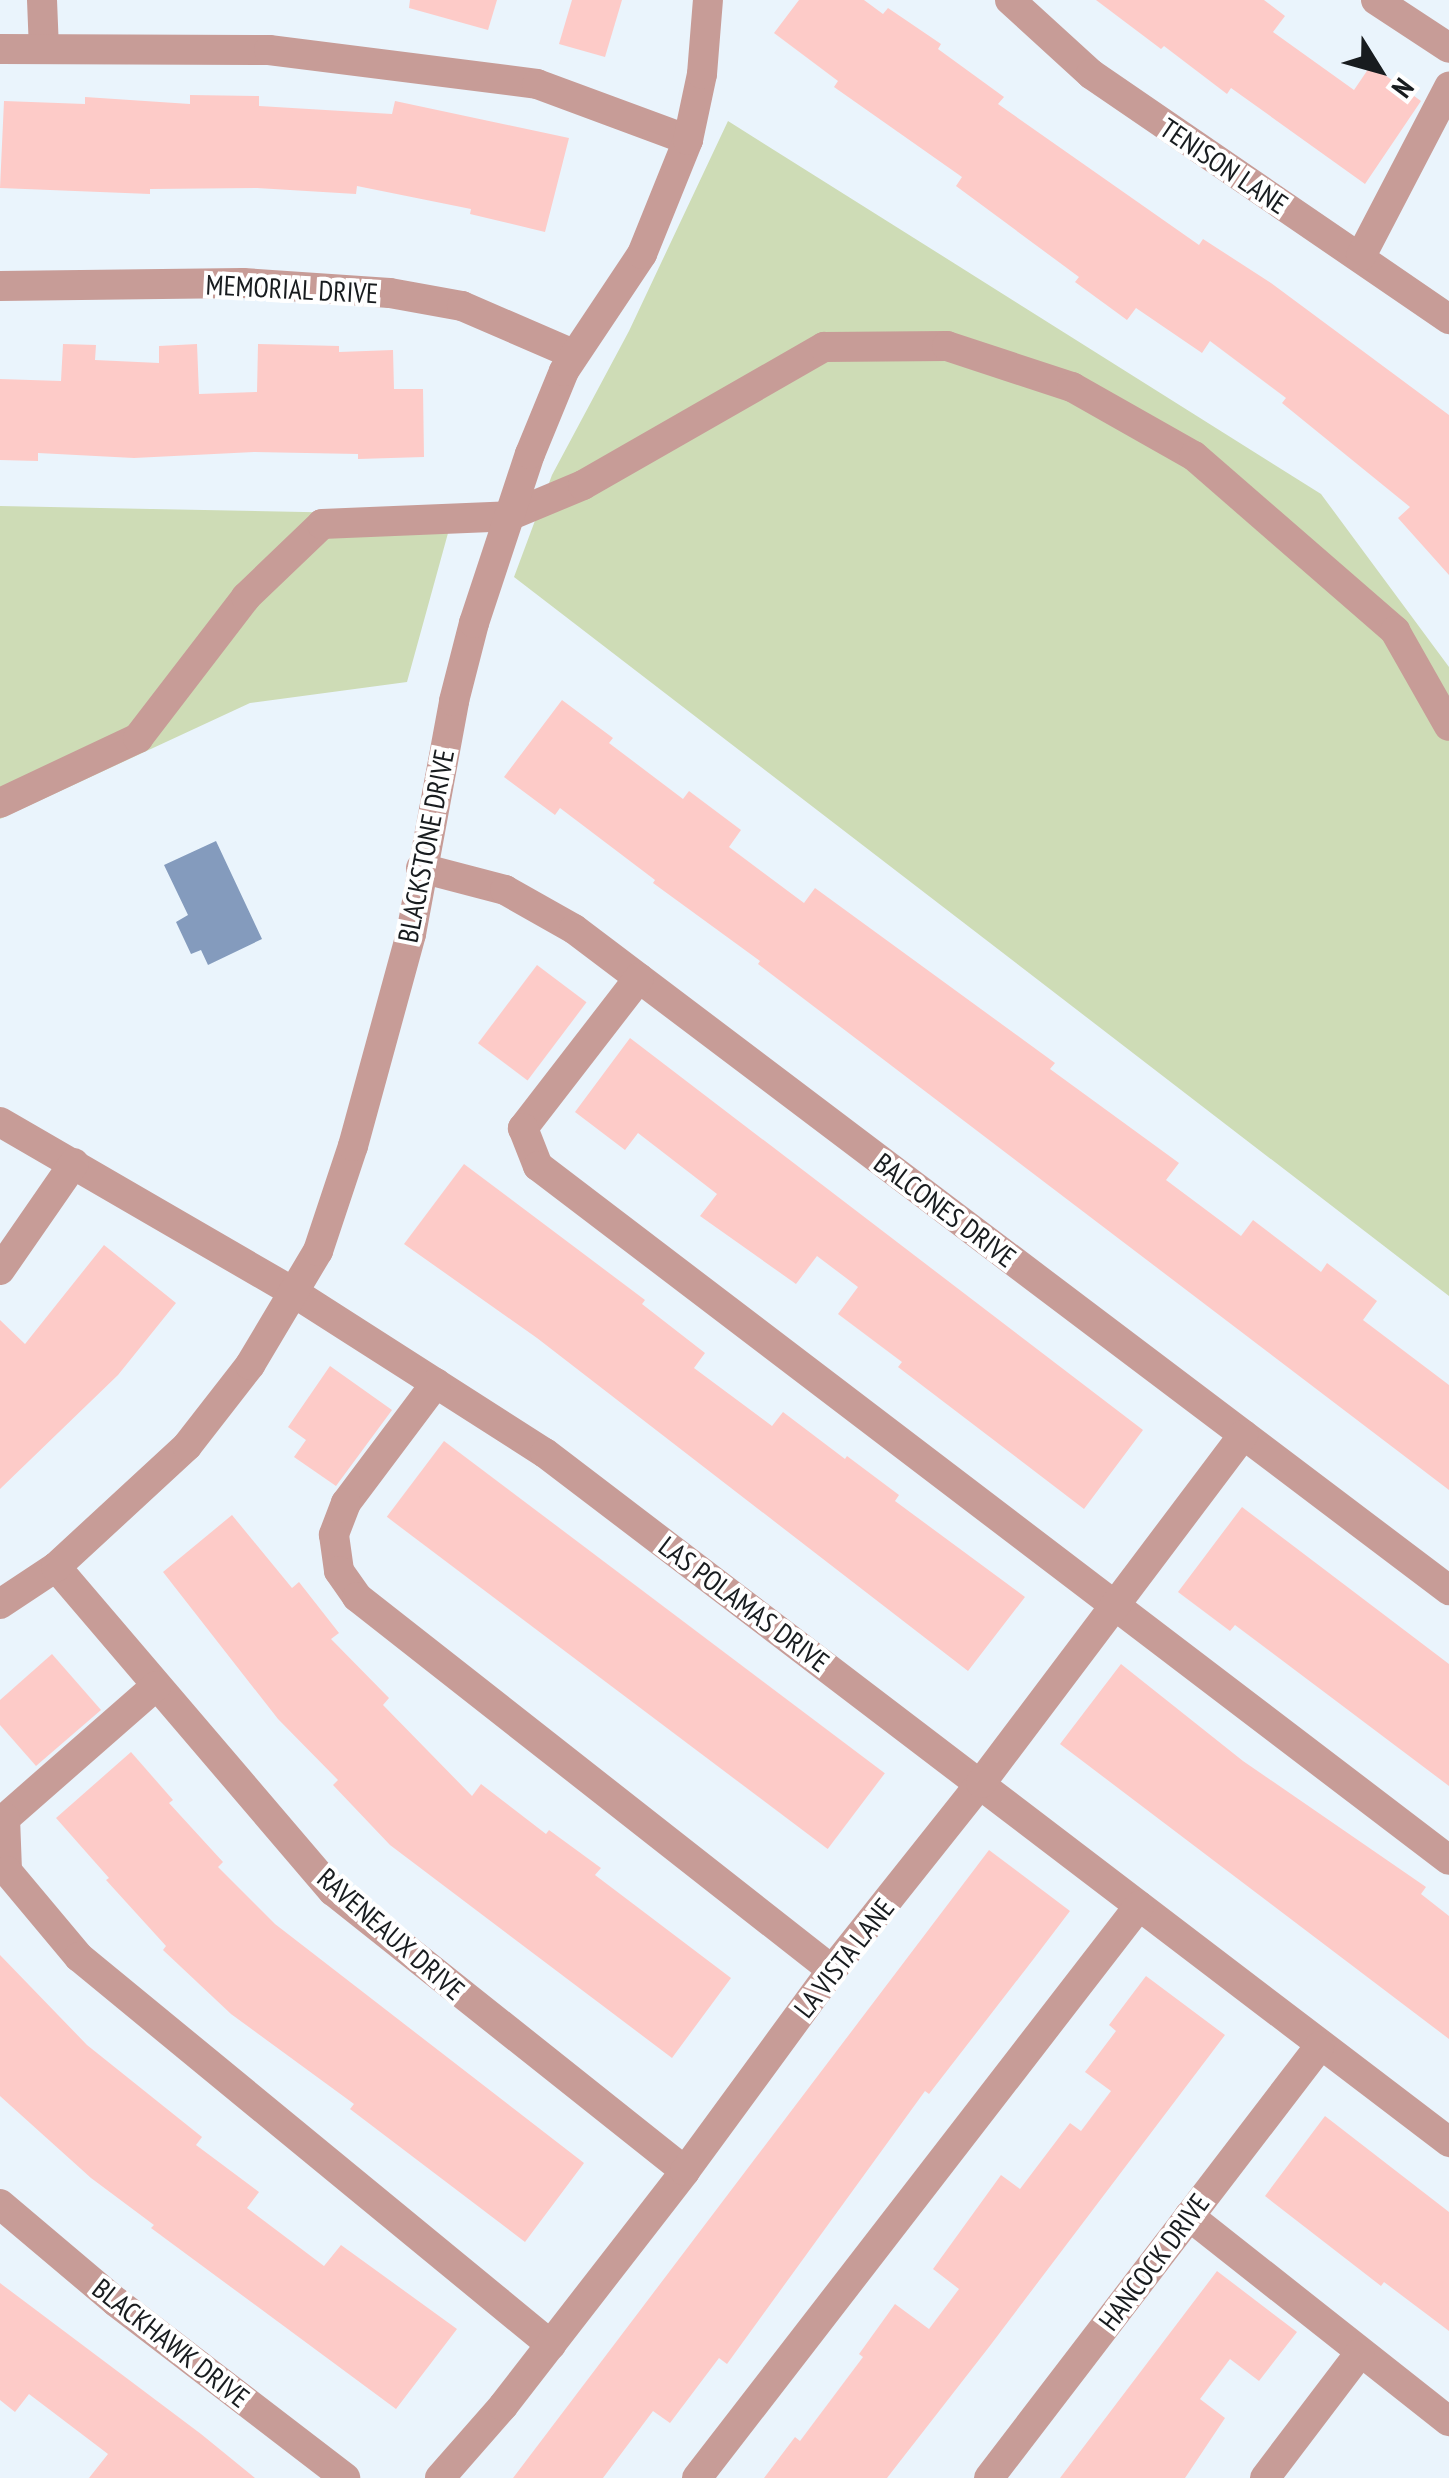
<!DOCTYPE html>
<html>
<head>
<meta charset="utf-8">
<style>
	body { margin:0 }
	#map { position:relative; width:1449px; height:2478px; overflow:hidden; background:#eaf4fc; font-family:"PT Sans Narrow",sans-serif }
	div>[style] { position:absolute }
	[style*='--x'] { left:calc(var(--x)*1px); top:calc(var(--y)*1px); width:calc(var(--w)*1px); rotate:calc(var(--a)*1deg) }
	.green>* { inset:0; background:#cedcb6 }
	.water>* { inset:0; background:#849bbd }
	.building>* { inset:0; background:#fdcbc8; transform-origin:0 0 }
	.minor>* { height:30px; margin:-15px; padding:0 15px; transform-origin:15px; border-radius:15px; background:#c79c97 }
	span { translate:-50% -50%; white-space:nowrap; text-align:center; line-height:1.15; -webkit-text-stroke:8px #fff; paint-order:stroke }
	.street-label { font-size:28px; color:#181c1f }
	.north { position:absolute; left:1329px; top:20px; width:100px; height:100px; -webkit-text-stroke:8px #fff; paint-order:stroke; rotate:127deg; font-size:28px; font-weight:700; line-height:40px; text-align:center; color:#181c1f }
	.north::after { content:''; display:block; margin:auto; width:35px; height:45px; background:#181c1f; clip-path:polygon(50% 0,100% 100%,50% 72%,0 100%) }
</style>
</head>
<body>
<div id="map">
	<div class="green">
		<i style="clip-path:polygon(728px 121px,1321px 494px,1449px 667px,1449px 1296px,514px 577px,552px 475px,629px 331px)"></i>
		<i style="clip-path:polygon(0 506px,453px 515px,407px 682px,250px 703px,0 819px)"></i>
	</div>
	<div class="water">
		<i style="clip-path:polygon(216px 841px,262px 939px,208px 965px,201px 950px,191px 954px,176px 922px,188px 915px,164px 865px)"></i>
	</div>
	<div class="building">
		<i style="clip-path:polygon(410px 0,497px 0,488px 30px,409px 8px)"></i>
		<i style="clip-path:polygon(572px 0,622px 0,605px 57px,559px 44px)"></i>
		<i style="clip-path:polygon(799px 0,864px 0,883px 14px,888px 8px,941px 44px,938px 49px,1004px 97px,998px 104px,1199px 245px,1203px 239px,1271px 283px,1449px 415px,1449px 575px,1398px 518px,1410px 507px,1282px 403px,1286px 398px,1210px 341px,1202px 353px,1136px 308px,1127px 320px,1075px 282px,1079px 277px,956px 186px,962px 177px,834px 87px,838px 81px,774px 33px)"></i>
		<i style="clip-path:polygon(1096px 0,1264px 0,1285px 16px,1273px 32px,1354px 90px,1371px 65px,1421px 101px,1365px 184px,1231px 88px,1227px 94px,1164px 46px,1161px 49px)"></i>
		<i style="clip-path:polygon(190px 95px,259px 96px,259px 106px,392px 114px,395px 101px,569px 138px,545px 232px,470px 214px,471px 209px,357px 186px,356px 194px,257px 188px,150px 189px,150px 194px,0 188px,4px 101px,85px 104px,85px 97px,190px 104px)"></i>
		<i style="clip-path:polygon(63px 344px,96px 345px,95px 360px,159px 363px,159px 346px,197px 344px,199px 394px,257px 392px,258px 344px,339px 346px,339px 352px,393px 350px,394px 389px,423px 389px,424px 457px,358px 459px,358px 454px,254px 452px,134px 458px,38px 453px,38px 461px,0 460px,0 379px,61px 381px)"></i>
		<i style="clip-path:polygon(562px 700px,613px 738px,609px 743px,683px 799px,689px 791px,741px 830px,729px 847px,804px 903px,815px 888px,1055px 1063px,1050px 1069px,1179px 1163px,1166px 1180px,1241px 1236px,1253px 1220px,1321px 1272px,1327px 1263px,1377px 1301px,1363px 1320px,1449px 1385px,1449px 1490px,758px 964px,760px 961px,653px 883px,655px 880px,560px 808px,555px 815px,504px 777px)"></i>
		<i style="left:537px;top:965px;width:62px;height:98px;rotate:37deg"></i>
		<i style="clip-path:polygon(630px 1038px,1143px 1430px,1084px 1509px,898px 1367px,902px 1362px,838px 1314px,858px 1287px,817px 1256px,796px 1284px,700px 1216px,717px 1194px,638px 1133px,625px 1150px,575px 1112px)"></i>
		<i style="clip-path:polygon(464px 1164px,645px 1300px,642px 1304px,705px 1353px,694px 1368px,772px 1426px,783px 1412px,845px 1459px,847px 1456px,899px 1495px,895px 1501px,1025px 1597px,968px 1671px,537px 1338px,404px 1244px)"></i>
		<i style="clip-path:polygon(104px 1245px,176px 1303px,118px 1375px,0 1489px,0 1320px,25px 1344px)"></i>
		<i style="clip-path:polygon(330px 1366px,392px 1410px,336px 1486px,294px 1457px,306px 1440px,288px 1427px)"></i>
		<i style="left:444px;top:1441px;width:552px;height:95px;rotate:37deg"></i>
		<i style="clip-path:polygon(1242px 1507px,1449px 1664px,1449px 1786px,1235px 1625px,1230px 1631px,1178px 1592px)"></i>
		<i style="clip-path:polygon(232px 1515px,292px 1588px,299px 1582px,339px 1633px,331px 1639px,389px 1698px,383px 1705px,472px 1796px,481px 1784px,546px 1834px,549px 1830px,601px 1868px,595px 1875px,731px 1978px,672px 2058px,390px 1845px,333px 1785px,338px 1780px,278px 1719px,163px 1572px)"></i>
		<i style="clip-path:polygon(52px 1654px,101px 1710px,36px 1766px,0 1725px,0 1700px)"></i>
		<i style="clip-path:polygon(1121px 1664px,1243px 1761px,1426px 1887px,1421px 1894px,1449px 1916px,1449px 2039px,1060px 1744px)"></i>
		<i style="clip-path:polygon(131px 1752px,173px 1800px,169px 1803px,223px 1862px,218px 1867px,275px 1924px,584px 2163px,525px 2242px,350px 2109px,354px 2104px,231px 2014px,163px 1950px,166px 1946px,106px 1880px,109px 1878px,56px 1818px)"></i>
		<i style="clip-path:polygon(989px 1850px,1070px 1911px,1032px 1961px,929px 2094px,925px 2091px,727px 2364px,719px 2358px,670px 2423px,653px 2411px,603px 2478px,513px 2478px)"></i>
		<i style="clip-path:polygon(0 1955px,87px 2045px,202px 2137px,196px 2145px,259px 2192px,247px 2208px,324px 2266px,341px 2245px,457px 2329px,396px 2409px,151px 2228px,154px 2225px,91px 2178px,0 2096px)"></i>
		<i style="clip-path:polygon(1146px 1976px,1225px 2035px,989px 2347px,887px 2478px,764px 2478px,795px 2437px,800px 2441px,863px 2357px,859px 2354px,895px 2304px,929px 2329px,959px 2289px,933px 2269px,1001px 2175px,1020px 2189px,1070px 2123px,1081px 2131px,1111px 2091px,1085px 2072px,1116px 2031px,1109px 2025px)"></i>
		<i style="clip-path:polygon(1325px 2116px,1449px 2212px,1449px 2331px,1384px 2282px,1381px 2286px,1265px 2196px)"></i>
		<i style="clip-path:polygon(1217px 2271px,1297px 2332px,1259px 2381px,1230px 2359px,1200px 2399px,1225px 2418px,1185px 2478px,1060px 2478px)"></i>
		<i style="clip-path:polygon(0 2283px,201px 2434px,255px 2478px,89px 2478px,108px 2454px,29px 2394px,15px 2412px,0 2400px)"></i>
	</div>
	<div class="minor">
		<i style="--x:42;--y:0;--w:49;--a:87.7"></i>
		<i style="--x:1010;--y:0;--w:110;--a:42.4"></i>
		<i style="--x:1091;--y:74;--w:434;--a:34.4"></i>
		<i style="--x:1376;--y:0;--w:87;--a:33.3"></i>
		<i style="--x:0;--y:49;--w:269;--a:0.2"></i>
		<i style="--x:269;--y:50;--w:270;--a:7.2"></i>
		<i style="--x:537;--y:84;--w:161;--a:20.3"></i>
		<i style="--x:1361;--y:256;--w:191;--a:-62.5"></i>
		<i style="--x:0;--y:286;--w:243;--a:-0.7"></i>
		<i style="--x:243;--y:283;--w:147;--a:3.9"></i>
		<i style="--x:390;--y:293;--w:73;--a:10.2"></i>
		<i style="--x:462;--y:306;--w:121;--a:23.4"></i>
		<i style="--x:0;--y:803;--w:153;--a:-25.2"></i>
		<i style="--x:138;--y:738;--w:178;--a:-52.5"></i>
		<i style="--x:246;--y:597;--w:105;--a:-43.8"></i>
		<i style="--x:322;--y:524;--w:187;--a:-2.4"></i>
		<i style="--x:509;--y:516;--w:80;--a:-22.7"></i>
		<i style="--x:583;--y:485;--w:278;--a:-29.8"></i>
		<i style="--x:824;--y:347;--w:123;--a:-0.5"></i>
		<i style="--x:947;--y:346;--w:132;--a:18.2"></i>
		<i style="--x:1072;--y:387;--w:140;--a:29.5"></i>
		<i style="--x:1194;--y:456;--w:267;--a:41"></i>
		<i style="--x:1395;--y:631;--w:109;--a:60.4"></i>
		<i style="--x:421;--y:868;--w:87;--a:14.7"></i>
		<i style="--x:505;--y:890;--w:79;--a:29.5"></i>
		<i style="--x:574;--y:929;--w:1097;--a:37.07"></i>
		<i style="--x:639;--y:978;--w:190;--a:127.7"></i>
		<i style="--x:523;--y:1128;--w:41;--a:68.5"></i>
		<i style="--x:538;--y:1166;--w:1145;--a:37.3"></i>
		<i style="--x:0;--y:1122;--w:339;--a:30.1"></i>
		<i style="--x:293;--y:1292;--w:299;--a:32.6"></i>
		<i style="--x:545;--y:1453;--w:1137;--a:37.31"></i>
		<i style="--x:0;--y:1270;--w:130;--a:-55.3"></i>
		<i style="--x:436;--y:1383;--w:150;--a:126.9"></i>
		<i style="--x:346;--y:1503;--w:34;--a:111"></i>
		<i style="--x:334;--y:1535;--w:36;--a:82"></i>
		<i style="--x:339;--y:1571;--w:32;--a:55"></i>
		<i style="--x:357;--y:1597;--w:604;--a:38.14"></i>
		<i style="--x:56;--y:1567;--w:426;--a:49.5"></i>
		<i style="--x:333;--y:1891;--w:450;--a:38.5"></i>
		<i style="--x:0;--y:1604;--w:67;--a:-33.5"></i>
		<i style="--x:56;--y:1567;--w:178;--a:-42.7"></i>
		<i style="--x:187;--y:1446;--w:103;--a:-52.1"></i>
		<i style="--x:250;--y:1365;--w:133;--a:-59.2"></i>
		<i style="--x:318;--y:1251;--w:111;--a:-71.6"></i>
		<i style="--x:353;--y:1146;--w:220;--a:-74.7"></i>
		<i style="--x:411;--y:934;--w:237;--a:-79.5"></i>
		<i style="--x:454;--y:701;--w:81;--a:-75.6"></i>
		<i style="--x:474;--y:623;--w:178;--a:-71.7"></i>
		<i style="--x:530;--y:454;--w:90;--a:-67.7"></i>
		<i style="--x:564;--y:371;--w:141;--a:-56.3"></i>
		<i style="--x:642;--y:254;--w:123;--a:-68"></i>
		<i style="--x:688;--y:140;--w:67;--a:-78"></i>
		<i style="--x:702;--y:74;--w:74;--a:-85.4"></i>
		<i style="--x:156;--y:1686;--w:201;--a:138.8"></i>
		<i style="--x:5;--y:1818;--w:53;--a:87.8"></i>
		<i style="--x:7;--y:1871;--w:112;--a:50.1"></i>
		<i style="--x:79;--y:1957;--w:611;--a:39.42"></i>
		<i style="--x:0;--y:2204;--w:152;--a:40.2"></i>
		<i style="--x:116;--y:2302;--w:289;--a:37.5"></i>
		<i style="--x:1189;--y:2216;--w:331;--a:38.3"></i>
		<i style="--x:440;--y:2478;--w:96;--a:-48.8"></i>
		<i style="--x:503;--y:2406;--w:297;--a:-52.2"></i>
		<i style="--x:685;--y:2171;--w:249;--a:-53.8"></i>
		<i style="--x:832;--y:1970;--w:239;--a:-51.5"></i>
		<i style="--x:981;--y:1783;--w:436;--a:-53"></i>
		<i style="--x:697;--y:2478;--w:723;--a:-52.31"></i>
		<i style="--x:989;--y:2478;--w:543;--a:-52.56"></i>
		<i style="--x:1265;--y:2478;--w:156;--a:-52.8"></i>
	</div>
	<div class="street-label">
		<span style="left:1224px;top:166px;rotate:34deg">TENISON LANE</span>
		<span style="left:292px;top:289px;rotate:3deg">MEMORIAL DRIVE</span>
		<span style="left:426px;top:846px;rotate:-79deg">BLACKSTONE DRIVE</span>
		<span style="left:945px;top:1210px;rotate:37deg">BALCONES DRIVE</span>
		<span style="left:744px;top:1604px;rotate:37deg">LAS POLAMAS DRIVE</span>
		<span style="left:391px;top:1934px;rotate:41deg">RAVENEAUX DRIVE</span>
		<span style="left:844px;top:1958px;rotate:-52deg">LA VISTA LANE</span>
		<span style="left:1154px;top:2262px;rotate:-53deg">HANCOCK DRIVE</span>
		<span style="left:171px;top:2343px;rotate:38deg">BLACKHAWK DRIVE</span>
	</div>
	<div class="north">N</div>
</div>
</body>
</html>
